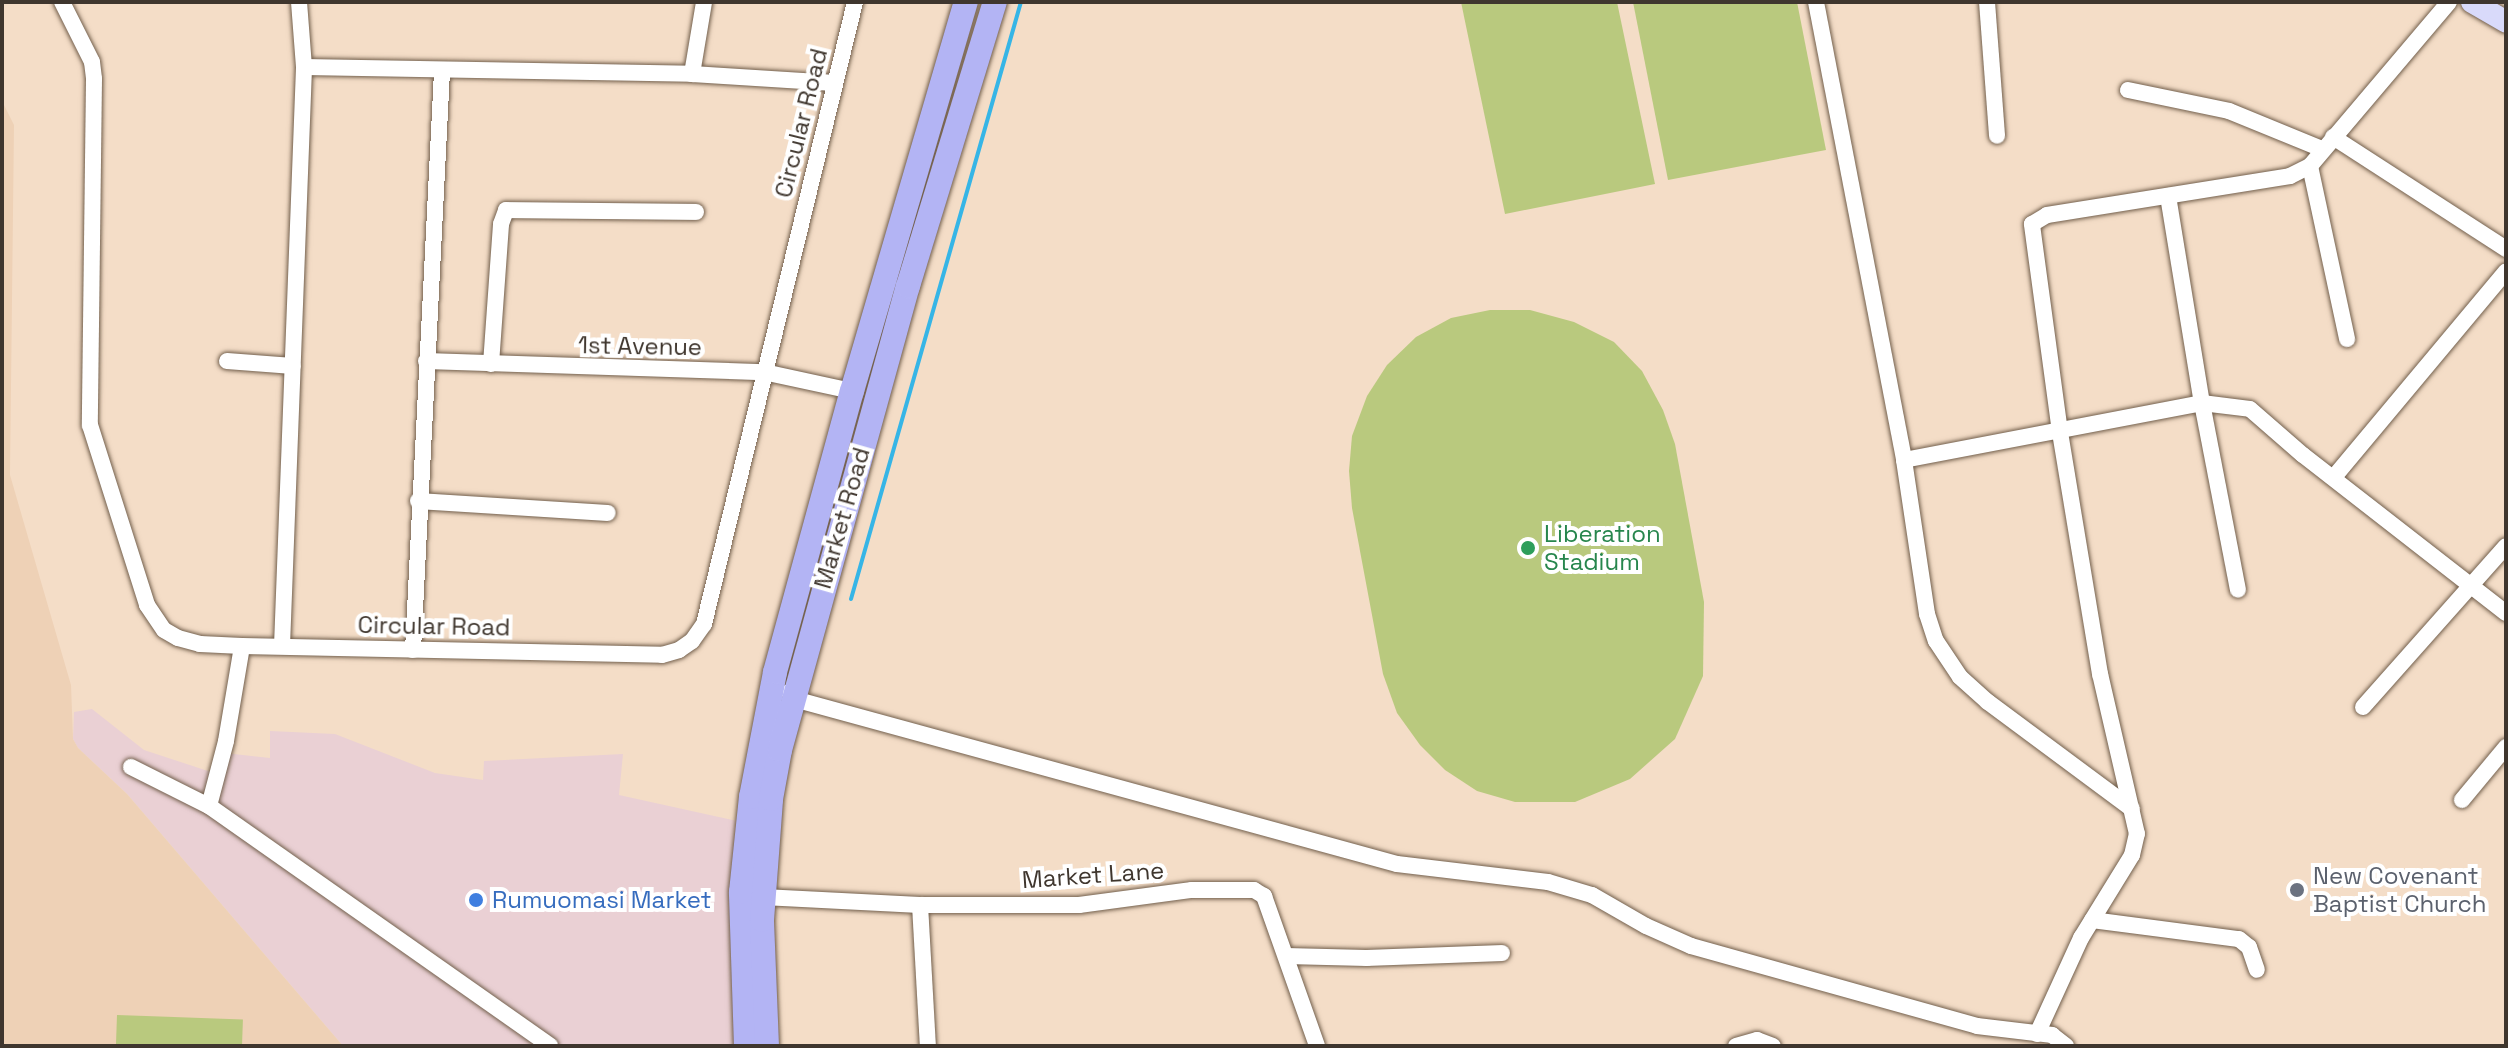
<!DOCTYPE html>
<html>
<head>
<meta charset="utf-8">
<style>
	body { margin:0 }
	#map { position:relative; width:2508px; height:1048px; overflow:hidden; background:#f4ddc7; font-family:"Space Grotesk",sans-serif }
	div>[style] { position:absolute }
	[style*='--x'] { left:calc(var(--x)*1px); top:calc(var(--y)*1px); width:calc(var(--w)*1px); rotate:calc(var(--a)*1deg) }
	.commercial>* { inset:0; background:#ead0d4 }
	.built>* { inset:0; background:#eed1b6 }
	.green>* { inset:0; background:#b9c97e; transform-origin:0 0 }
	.stream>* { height:4px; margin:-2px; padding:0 2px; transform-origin:2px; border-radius:2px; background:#36b5e6 }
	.roads { filter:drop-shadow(0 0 2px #725f4c) drop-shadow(0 0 2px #725f4c) }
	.street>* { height:16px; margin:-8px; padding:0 8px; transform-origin:8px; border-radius:8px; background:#fff }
	.secondary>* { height:22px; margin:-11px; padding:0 11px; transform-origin:11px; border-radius:11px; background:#d9dafa }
	.primary>* { height:24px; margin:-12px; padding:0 12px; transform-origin:12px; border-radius:12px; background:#b3b4f4 }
	.dots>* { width:22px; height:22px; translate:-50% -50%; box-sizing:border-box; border:4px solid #fff; border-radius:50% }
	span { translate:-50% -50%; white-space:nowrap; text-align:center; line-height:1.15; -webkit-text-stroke:8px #fff; paint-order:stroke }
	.street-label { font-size:24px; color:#3f362e }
	.leisure-label { font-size:24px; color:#27864d }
	.left { translate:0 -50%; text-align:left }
	.worship-label { font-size:24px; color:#5b616d }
	.shop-label { font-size:24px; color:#366cbe }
	.frame { position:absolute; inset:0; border:4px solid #3f362e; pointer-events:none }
</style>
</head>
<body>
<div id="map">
	<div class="commercial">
		<i style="clip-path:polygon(92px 709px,144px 750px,211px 772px,216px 752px,270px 758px,270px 731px,335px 734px,435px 773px,483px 780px,484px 761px,623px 754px,619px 795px,737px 821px,736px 1046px,343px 1046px,127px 794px,78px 748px,73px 739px,74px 712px)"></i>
	</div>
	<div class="built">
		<i style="clip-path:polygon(2px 101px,14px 125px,10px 475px,71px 685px,73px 739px,78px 748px,127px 794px,343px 1046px,2px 1046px)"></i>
	</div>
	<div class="green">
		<i style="clip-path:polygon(1461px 2px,1617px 2px,1655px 184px,1505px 214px)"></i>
		<i style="clip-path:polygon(1633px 2px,1797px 2px,1826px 150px,1668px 180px)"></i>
		<i style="clip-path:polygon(1490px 310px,1530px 310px,1574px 322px,1614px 342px,1642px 371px,1663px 410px,1675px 444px,1704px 602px,1703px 676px,1675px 739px,1630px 779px,1575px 802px,1515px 802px,1477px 791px,1445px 770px,1420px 745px,1397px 713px,1383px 674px,1352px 508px,1349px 471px,1352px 436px,1367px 396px,1387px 365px,1416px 337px,1451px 318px)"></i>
		<i style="left:117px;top:1015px;width:126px;height:31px;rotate:2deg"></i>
	</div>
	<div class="stream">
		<i style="--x:851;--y:599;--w:621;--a:-74.11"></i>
	</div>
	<div class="roads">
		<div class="street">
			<i style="--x:62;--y:2;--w:67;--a:63.4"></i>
			<i style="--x:92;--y:62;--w:17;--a:83"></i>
			<i style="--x:94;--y:79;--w:346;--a:90.7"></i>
			<i style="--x:90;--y:425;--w:189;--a:72.4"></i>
			<i style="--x:147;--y:605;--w:30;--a:56"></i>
			<i style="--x:164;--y:630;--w:16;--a:30"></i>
			<i style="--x:178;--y:638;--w:23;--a:15"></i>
			<i style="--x:200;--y:644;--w:42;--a:2.7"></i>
			<i style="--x:242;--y:646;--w:420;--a:1.2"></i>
			<i style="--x:662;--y:655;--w:18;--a:-16"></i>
			<i style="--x:679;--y:650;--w:16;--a:-35"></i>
			<i style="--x:692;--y:641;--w:21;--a:-55"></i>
			<i style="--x:704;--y:624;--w:640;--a:-76.35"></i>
			<i style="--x:1816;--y:2;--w:466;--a:79.1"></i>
			<i style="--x:1904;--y:460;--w:156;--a:81.5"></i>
			<i style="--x:1927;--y:614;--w:28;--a:72"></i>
			<i style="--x:1936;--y:641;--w:43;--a:56.3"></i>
			<i style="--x:1960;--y:677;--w:38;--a:42"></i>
			<i style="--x:1988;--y:702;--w:179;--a:36.6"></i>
			<i style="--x:1987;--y:2;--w:134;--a:85.7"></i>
			<i style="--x:304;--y:67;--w:388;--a:1"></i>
			<i style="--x:692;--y:74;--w:143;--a:3.6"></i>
			<i style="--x:692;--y:74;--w:73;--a:-80.5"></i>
			<i style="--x:2128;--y:90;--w:103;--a:11.7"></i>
			<i style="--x:2229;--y:111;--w:100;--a:22.2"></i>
			<i style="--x:2333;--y:137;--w:206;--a:32.9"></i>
			<i style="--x:2310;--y:166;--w:177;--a:77.9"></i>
			<i style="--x:2168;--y:196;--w:210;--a:80.7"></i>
			<i style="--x:2202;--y:403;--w:190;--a:79.1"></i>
			<i style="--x:227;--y:361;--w:66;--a:4.3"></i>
			<i style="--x:426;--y:361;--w:338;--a:1.9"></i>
			<i style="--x:764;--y:372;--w:90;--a:12.2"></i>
			<i style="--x:491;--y:364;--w:140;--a:-85.9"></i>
			<i style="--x:501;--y:224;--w:15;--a:-70"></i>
			<i style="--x:506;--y:210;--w:190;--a:0.6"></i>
			<i style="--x:1904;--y:460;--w:303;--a:-10.8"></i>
			<i style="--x:2202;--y:403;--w:48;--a:7.1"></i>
			<i style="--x:2250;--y:409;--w:70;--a:41"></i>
			<i style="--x:2303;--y:455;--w:257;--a:37.9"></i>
			<i style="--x:2334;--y:477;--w:268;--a:-50.1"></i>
			<i style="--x:418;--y:501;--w:190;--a:3.6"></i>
			<i style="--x:282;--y:646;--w:579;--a:-87.82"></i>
			<i style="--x:304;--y:67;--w:65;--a:-94.4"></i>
			<i style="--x:413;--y:650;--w:580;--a:-87.13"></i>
			<i style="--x:789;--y:692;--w:9;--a:54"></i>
			<i style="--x:794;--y:699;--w:625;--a:15.3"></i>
			<i style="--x:1397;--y:864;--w:152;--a:6.8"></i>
			<i style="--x:1548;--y:882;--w:46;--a:16.5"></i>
			<i style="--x:1592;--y:895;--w:62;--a:29.9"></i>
			<i style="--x:1646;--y:926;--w:49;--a:24"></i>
			<i style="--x:1691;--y:946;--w:297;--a:15.6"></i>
			<i style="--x:1977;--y:1026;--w:76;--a:6.8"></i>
			<i style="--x:2052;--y:1035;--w:18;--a:38"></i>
			<i style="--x:2363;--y:707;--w:215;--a:-48.4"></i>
			<i style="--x:131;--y:767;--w:87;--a:26.6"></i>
			<i style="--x:209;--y:806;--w:417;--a:35.1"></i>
			<i style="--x:2462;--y:800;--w:69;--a:-50.3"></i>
			<i style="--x:209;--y:806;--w:67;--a:-75.3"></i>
			<i style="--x:226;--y:741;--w:96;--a:-80.4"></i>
			<i style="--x:763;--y:897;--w:157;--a:2.9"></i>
			<i style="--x:920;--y:905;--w:159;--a:0"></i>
			<i style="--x:1079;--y:905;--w:114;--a:-7.6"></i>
			<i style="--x:1192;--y:890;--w:62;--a:0"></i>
			<i style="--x:1254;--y:890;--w:12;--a:31"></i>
			<i style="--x:1264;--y:896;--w:159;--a:70.5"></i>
			<i style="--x:920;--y:905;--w:141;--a:86.8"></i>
			<i style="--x:2092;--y:920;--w:148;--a:7.4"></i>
			<i style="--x:2239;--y:939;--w:13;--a:39"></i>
			<i style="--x:2249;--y:947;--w:24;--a:71"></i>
			<i style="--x:1286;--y:956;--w:81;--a:1.4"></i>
			<i style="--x:1367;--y:958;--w:135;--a:-2.1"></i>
			<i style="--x:2037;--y:1034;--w:106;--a:-65.4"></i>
			<i style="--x:2081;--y:938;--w:97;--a:-58.4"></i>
			<i style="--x:2132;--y:855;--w:22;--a:-77"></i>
			<i style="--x:2137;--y:834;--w:164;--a:-103"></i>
			<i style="--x:2100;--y:674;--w:245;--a:-99.4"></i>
			<i style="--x:2060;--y:432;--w:210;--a:-97.7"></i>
			<i style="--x:2032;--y:224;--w:17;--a:-31"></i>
			<i style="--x:2047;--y:215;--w:246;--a:-9.1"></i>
			<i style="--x:2290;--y:176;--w:22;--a:-27"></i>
			<i style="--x:2310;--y:166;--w:215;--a:-49.7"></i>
			<i style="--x:1736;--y:1046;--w:22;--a:-16"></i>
			<i style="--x:1757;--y:1040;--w:17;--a:21"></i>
		</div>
		<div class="secondary">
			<i style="--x:2472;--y:2;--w:39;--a:30"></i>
		</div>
		<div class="primary">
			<i style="--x:746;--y:1046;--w:154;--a:-91.9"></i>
			<i style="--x:741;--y:892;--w:96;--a:-84"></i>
			<i style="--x:751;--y:797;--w:127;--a:-79.1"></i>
			<i style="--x:775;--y:672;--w:291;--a:-74.7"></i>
			<i style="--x:852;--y:391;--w:405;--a:-73.7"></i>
			<i style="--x:767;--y:1046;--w:126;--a:-92.3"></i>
			<i style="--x:762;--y:920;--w:121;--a:-85.7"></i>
			<i style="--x:771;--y:799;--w:50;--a:-79.6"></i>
			<i style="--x:780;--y:750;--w:481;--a:-74.6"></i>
			<i style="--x:908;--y:286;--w:297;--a:-73"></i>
		</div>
	</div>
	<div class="dots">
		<i style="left:1528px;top:548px;background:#2e9e5b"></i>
		<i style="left:2297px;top:890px;background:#6b7280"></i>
		<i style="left:476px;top:900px;background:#3f7fe0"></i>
	</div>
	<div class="street-label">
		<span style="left:801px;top:123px;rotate:-76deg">Circular Road</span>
		<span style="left:640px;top:346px;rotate:1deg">1st Avenue</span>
		<span style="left:842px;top:518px;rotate:-74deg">Market Road</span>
		<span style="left:434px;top:626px;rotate:1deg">Circular Road</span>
		<span style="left:1093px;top:875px;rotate:-4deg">Market Lane</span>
	</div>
	<div class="leisure-label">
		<span class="left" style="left:1544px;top:548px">Liberation<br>Stadium</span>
	</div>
	<div class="worship-label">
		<span class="left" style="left:2313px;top:890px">New Covenant<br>Baptist Church</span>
	</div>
	<div class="shop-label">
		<span class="left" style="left:492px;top:900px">Rumuomasi Market</span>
	</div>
	<div class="frame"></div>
</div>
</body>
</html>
